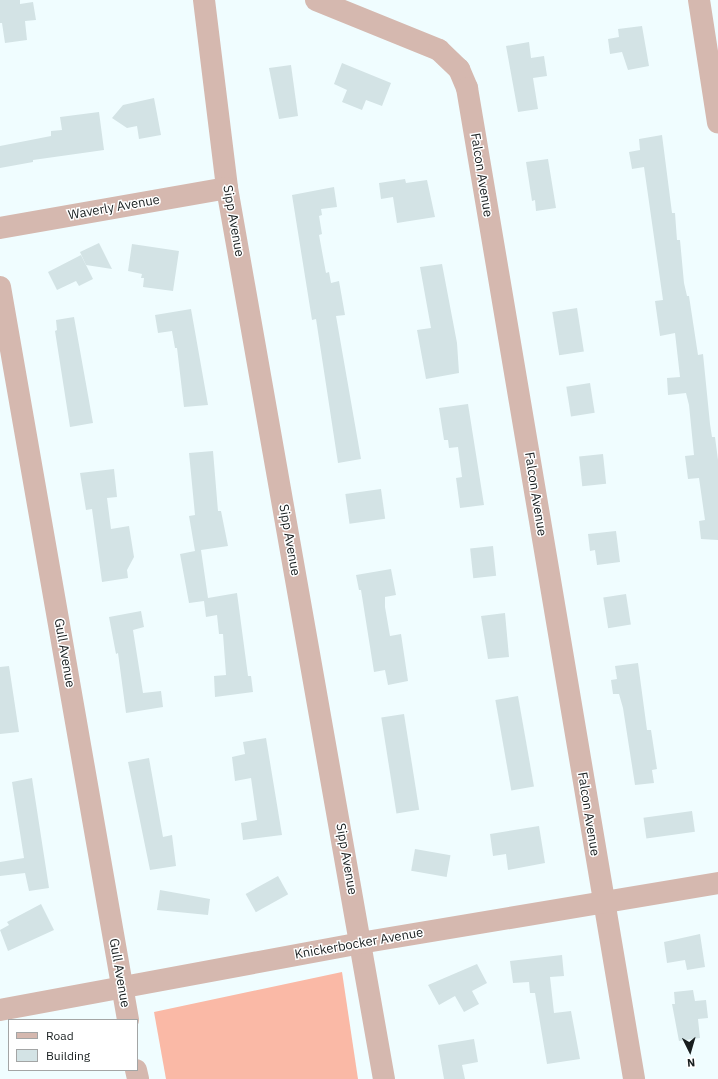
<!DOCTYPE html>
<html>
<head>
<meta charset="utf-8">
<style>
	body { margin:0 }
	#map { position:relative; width:718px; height:1079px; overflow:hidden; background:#f0fdff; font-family:"IBM Plex Sans",sans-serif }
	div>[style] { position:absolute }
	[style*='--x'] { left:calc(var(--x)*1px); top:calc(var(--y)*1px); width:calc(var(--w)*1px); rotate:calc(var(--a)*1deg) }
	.forest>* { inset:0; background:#fab9a6 }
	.building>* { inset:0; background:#d3e3e5; transform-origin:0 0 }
	.minor>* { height:22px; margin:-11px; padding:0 11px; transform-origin:11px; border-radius:11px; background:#d5b8af }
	span { translate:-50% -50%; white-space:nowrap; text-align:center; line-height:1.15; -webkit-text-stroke:3px #fff; paint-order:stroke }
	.street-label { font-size:13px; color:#181e1f }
	.legend { position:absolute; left:8px; top:1019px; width:130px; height:52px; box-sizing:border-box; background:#fff; border:1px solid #a3a5a5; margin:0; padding:5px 7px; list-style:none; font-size:12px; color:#181e1f }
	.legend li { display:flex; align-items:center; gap:8px; height:20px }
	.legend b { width:20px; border:1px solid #a3a5a5 }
	.north { position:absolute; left:670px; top:1031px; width:40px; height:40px; -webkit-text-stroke:3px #fff; paint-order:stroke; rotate:175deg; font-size:11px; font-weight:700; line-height:16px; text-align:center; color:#181e1f }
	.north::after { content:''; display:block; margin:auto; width:14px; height:18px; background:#181e1f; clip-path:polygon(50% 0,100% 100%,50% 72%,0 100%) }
</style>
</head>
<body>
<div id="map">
	<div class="forest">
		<i style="clip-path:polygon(342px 972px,358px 1079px,166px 1079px,154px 1012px)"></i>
	</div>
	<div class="building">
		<i style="clip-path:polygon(0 0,20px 0,20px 4px,33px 2px,36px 20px,25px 21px,27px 40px,5px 43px,2px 23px,0 23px)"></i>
		<i style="clip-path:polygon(642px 26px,649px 66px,628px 70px,622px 52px,610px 54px,608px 39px,619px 37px,618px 29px)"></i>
		<i style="clip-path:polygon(529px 42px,531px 58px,544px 56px,547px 76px,533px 78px,538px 109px,518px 112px,506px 46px)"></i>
		<i style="clip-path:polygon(342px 63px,391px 83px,382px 106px,366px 100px,362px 110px,342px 102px,347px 90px,334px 84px)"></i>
		<i style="clip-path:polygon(291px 65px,298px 116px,279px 119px,269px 68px)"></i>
		<i style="clip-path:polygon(154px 98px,161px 135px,139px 139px,137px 126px,127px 128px,112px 118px,123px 105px)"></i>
		<i style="clip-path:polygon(99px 112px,104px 150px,33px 160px,33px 162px,0 168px,0 146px,51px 136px,51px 131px,62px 130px,60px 117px)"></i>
		<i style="clip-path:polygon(662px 135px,672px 213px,675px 213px,677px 240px,680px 240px,684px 283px,687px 296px,689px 296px,698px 355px,703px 354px,710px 424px,712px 437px,715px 437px,718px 460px,718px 540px,701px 539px,699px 521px,705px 520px,699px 478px,688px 479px,685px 456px,694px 455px,689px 405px,686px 393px,668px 395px,667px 378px,680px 377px,675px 333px,660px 336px,655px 301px,663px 300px,644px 167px,632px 169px,629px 152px,640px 150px,639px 139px)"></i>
		<i style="clip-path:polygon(548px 159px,556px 208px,536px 211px,535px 200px,532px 201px,526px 162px)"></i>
		<i style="clip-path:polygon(405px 179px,406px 183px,427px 180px,435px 217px,397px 223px,393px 197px,381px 199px,379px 183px)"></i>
		<i style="clip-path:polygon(334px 187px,337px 207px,321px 209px,322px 215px,319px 216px,322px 234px,319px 235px,326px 273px,329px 272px,331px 283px,339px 281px,345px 315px,336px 316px,361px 459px,338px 463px,316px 319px,312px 320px,292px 195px)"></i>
		<i style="clip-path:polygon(99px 243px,112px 269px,86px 265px,80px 252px)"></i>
		<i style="clip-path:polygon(132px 244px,179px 251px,173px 291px,143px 287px,144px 278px,141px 278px,142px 274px,128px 271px)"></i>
		<i style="clip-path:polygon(81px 255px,93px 279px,79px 286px,76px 281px,57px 290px,48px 272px)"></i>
		<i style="clip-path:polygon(442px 264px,457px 343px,459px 373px,426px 379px,417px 330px,431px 328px,420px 267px)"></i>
		<i style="left:577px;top:308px;width:44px;height:25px;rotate:81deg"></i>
		<i style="clip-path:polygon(191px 309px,208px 405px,184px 407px,177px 348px,175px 348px,172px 331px,158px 333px,155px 315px)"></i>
		<i style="clip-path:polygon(74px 317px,93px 423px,70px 427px,55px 331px,57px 330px,56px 320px)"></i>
		<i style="left:590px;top:383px;width:30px;height:24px;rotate:81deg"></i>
		<i style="clip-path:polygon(468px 404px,484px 505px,460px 508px,456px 478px,462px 477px,458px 447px,449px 448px,448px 440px,444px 440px,439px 408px)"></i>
		<i style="clip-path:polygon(213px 451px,218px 511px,221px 511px,228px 546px,201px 550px,208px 598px,237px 593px,248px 676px,251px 676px,253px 692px,215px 697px,214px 676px,226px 675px,223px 634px,219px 634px,217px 615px,206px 617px,204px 601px,189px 603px,180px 554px,195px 551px,189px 516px,195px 515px,189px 453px)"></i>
		<i style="left:603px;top:454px;width:30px;height:24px;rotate:84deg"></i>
		<i style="clip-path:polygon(114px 469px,117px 497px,107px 498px,111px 529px,129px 526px,134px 557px,127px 570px,128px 578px,102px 582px,92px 509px,86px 510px,80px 473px)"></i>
		<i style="left:381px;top:489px;width:30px;height:36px;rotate:82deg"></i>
		<i style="clip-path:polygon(616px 531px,620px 562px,597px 565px,595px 550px,590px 551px,588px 534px)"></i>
		<i style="left:493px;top:546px;width:30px;height:23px;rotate:84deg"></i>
		<i style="clip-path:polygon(391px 569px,396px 595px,385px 597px,385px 607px,390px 636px,401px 634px,408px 681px,388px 685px,385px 670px,374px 672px,361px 590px,359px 590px,356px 575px)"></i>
		<i style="left:626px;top:594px;width:31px;height:23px;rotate:81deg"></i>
		<i style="clip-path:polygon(141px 611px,144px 627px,133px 630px,143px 693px,161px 691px,163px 707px,126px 713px,118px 653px,116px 654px,109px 617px)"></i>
		<i style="clip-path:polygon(505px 613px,509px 657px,488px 659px,481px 616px)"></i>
		<i style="clip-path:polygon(638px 663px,647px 730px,651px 730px,657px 769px,652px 770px,654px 783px,635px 785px,623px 708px,619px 694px,613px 694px,611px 680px,617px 679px,615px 666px)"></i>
		<i style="clip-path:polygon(9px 666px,19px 732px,0 734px,0 667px)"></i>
		<i style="left:518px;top:696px;width:92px;height:23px;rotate:80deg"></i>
		<i style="left:404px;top:714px;width:97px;height:23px;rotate:81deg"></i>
		<i style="clip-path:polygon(266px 738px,282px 835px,243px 840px,241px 823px,257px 820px,251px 778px,235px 781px,232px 757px,245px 754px,243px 742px)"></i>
		<i style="clip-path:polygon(149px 758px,163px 837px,172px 835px,176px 866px,150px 870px,128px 762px)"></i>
		<i style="clip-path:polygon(32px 778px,49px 888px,29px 891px,25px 873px,0 876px,0 862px,24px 858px,12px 782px)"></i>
		<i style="left:692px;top:811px;width:21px;height:49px;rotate:82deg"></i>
		<i style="clip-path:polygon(539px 826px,545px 863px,508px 870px,506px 854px,493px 856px,490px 834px)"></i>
		<i style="left:415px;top:849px;width:36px;height:22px;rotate:10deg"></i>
		<i style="left:278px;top:876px;width:21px;height:37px;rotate:61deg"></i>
		<i style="clip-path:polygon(160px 890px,210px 899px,208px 915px,157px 910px)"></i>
		<i style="clip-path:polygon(41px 904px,54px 930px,8px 951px,0 930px,9px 925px,7px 922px)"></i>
		<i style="clip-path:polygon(700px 934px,705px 967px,687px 970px,685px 960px,667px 963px,664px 942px)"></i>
		<i style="clip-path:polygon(562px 955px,564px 976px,550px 977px,554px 1013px,571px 1011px,580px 1059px,547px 1064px,535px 993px,530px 993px,529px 982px,513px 983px,510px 961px)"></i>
		<i style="clip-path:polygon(477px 964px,487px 983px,472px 991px,479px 1004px,464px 1012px,455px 996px,439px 1005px,428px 985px)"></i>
		<i style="clip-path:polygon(693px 990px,695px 1001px,706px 1000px,708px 1018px,698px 1019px,700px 1038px,679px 1041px,672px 1004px,675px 1004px,674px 992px)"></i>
		<i style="clip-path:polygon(474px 1039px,478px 1062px,462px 1065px,465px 1079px,444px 1079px,438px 1045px)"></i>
	</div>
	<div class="minor">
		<i style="--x:204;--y:0;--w:189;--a:83"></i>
		<i style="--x:227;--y:188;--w:905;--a:80.01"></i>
		<i style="--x:316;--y:0;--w:133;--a:22.1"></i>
		<i style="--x:439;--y:50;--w:28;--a:44"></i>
		<i style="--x:459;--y:69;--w:21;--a:67"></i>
		<i style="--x:467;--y:88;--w:1005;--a:80.43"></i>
		<i style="--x:699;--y:0;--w:124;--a:81.2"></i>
		<i style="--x:0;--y:228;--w:230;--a:-10"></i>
		<i style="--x:0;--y:287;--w:744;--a:80.09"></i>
		<i style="--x:0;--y:1010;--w:366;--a:-10.5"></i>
		<i style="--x:360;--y:943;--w:363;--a:-9.5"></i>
		<i style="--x:136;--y:1070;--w:9;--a:77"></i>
	</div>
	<div class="street-label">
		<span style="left:481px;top:175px;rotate:81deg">Falcon Avenue</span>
		<span style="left:114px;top:208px;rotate:-10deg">Waverly Avenue</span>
		<span style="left:233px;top:221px;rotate:80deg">Sipp Avenue</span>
		<span style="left:535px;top:494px;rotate:81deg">Falcon Avenue</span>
		<span style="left:289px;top:540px;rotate:80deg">Sipp Avenue</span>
		<span style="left:64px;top:653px;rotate:80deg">Gull Avenue</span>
		<span style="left:588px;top:814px;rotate:81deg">Falcon Avenue</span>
		<span style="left:346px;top:859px;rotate:80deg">Sipp Avenue</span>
		<span style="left:359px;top:944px;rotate:-10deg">Knickerbocker Avenue</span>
		<span style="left:119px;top:973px;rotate:80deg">Gull Avenue</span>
	</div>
	<ul class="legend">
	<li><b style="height:5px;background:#d5b8af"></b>Road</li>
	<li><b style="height:11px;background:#d3e3e5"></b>Building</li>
	</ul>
	<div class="north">N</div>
</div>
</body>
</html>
